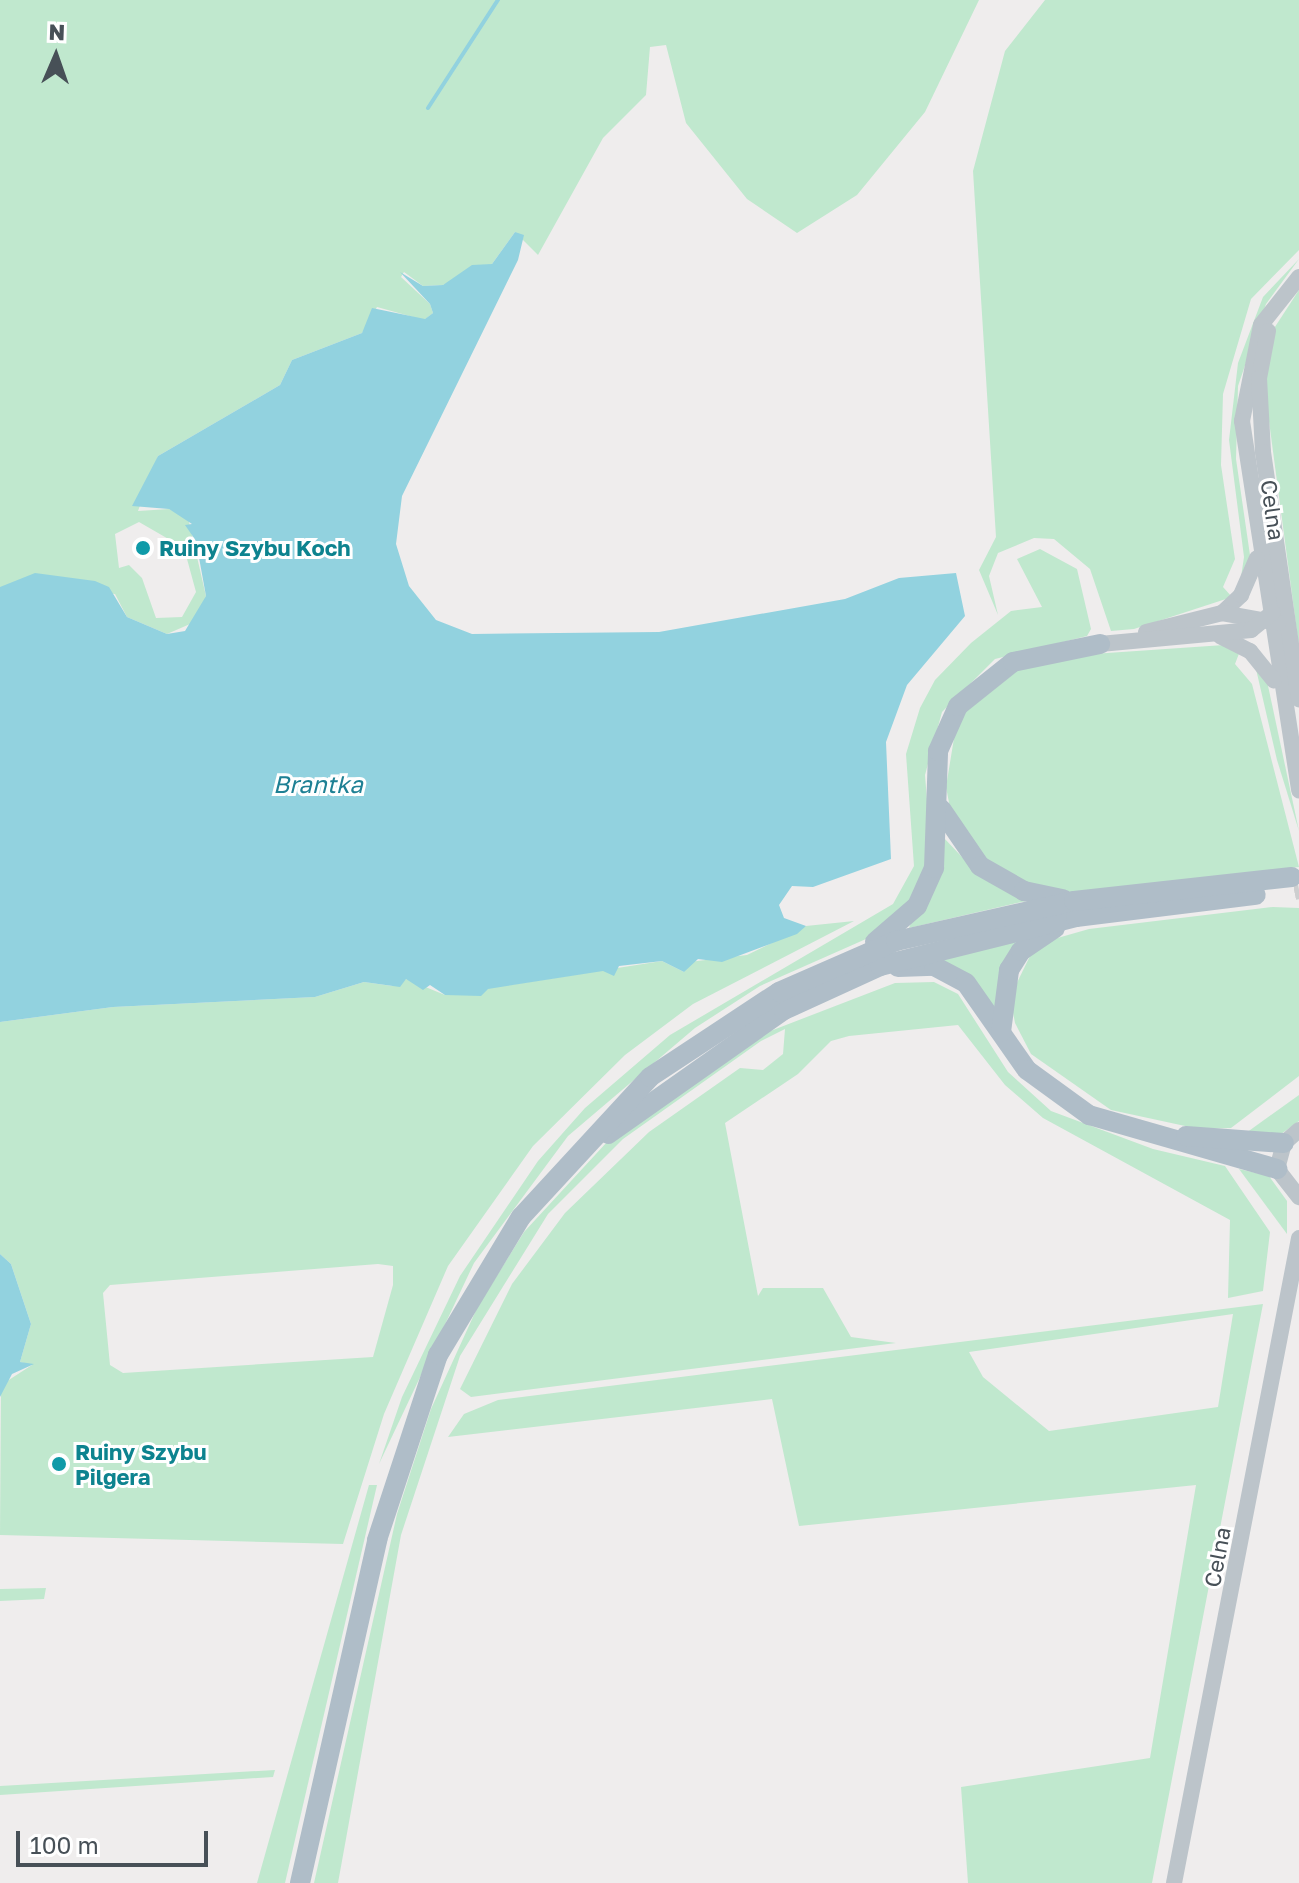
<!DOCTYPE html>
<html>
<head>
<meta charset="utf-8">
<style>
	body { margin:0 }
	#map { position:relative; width:1299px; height:1883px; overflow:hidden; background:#efeded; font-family:"Golos Text",sans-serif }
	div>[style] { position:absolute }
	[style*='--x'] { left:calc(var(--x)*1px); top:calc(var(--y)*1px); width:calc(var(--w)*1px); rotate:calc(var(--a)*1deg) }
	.green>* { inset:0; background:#c0e8ce }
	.water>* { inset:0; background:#92d2df }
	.stream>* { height:4px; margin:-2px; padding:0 2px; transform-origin:2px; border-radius:2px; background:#92d2df }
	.primary-tunnel>* { height:20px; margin-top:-10px; transform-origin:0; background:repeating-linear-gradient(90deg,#cdcecf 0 20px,transparent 0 30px) }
	.tertiary>* { height:16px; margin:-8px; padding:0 8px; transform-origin:8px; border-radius:8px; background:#bcc4ca }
	.primary>* { height:20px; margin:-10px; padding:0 10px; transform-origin:10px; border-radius:10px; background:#afbdc8 }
	.dots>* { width:22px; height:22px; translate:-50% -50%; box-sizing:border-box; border:4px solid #fff; border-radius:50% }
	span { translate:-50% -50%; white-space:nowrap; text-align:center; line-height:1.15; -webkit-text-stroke:6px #fff; paint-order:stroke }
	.street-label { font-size:22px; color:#475057 }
	.culture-label { font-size:22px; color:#0d838f; font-weight:700 }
	.left { translate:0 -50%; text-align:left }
	.water-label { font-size:24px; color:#1e8094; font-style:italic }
	.north { position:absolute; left:16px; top:16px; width:80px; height:80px; -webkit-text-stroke:6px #fff; paint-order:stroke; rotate:2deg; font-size:22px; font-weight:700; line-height:32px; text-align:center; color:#475057 }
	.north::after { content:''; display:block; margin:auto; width:28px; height:36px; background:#475057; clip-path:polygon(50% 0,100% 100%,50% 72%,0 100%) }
	.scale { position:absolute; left:16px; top:1831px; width:192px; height:36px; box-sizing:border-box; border:4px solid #475057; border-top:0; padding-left:10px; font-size:24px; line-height:28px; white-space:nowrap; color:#475057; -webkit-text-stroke:6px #fff; paint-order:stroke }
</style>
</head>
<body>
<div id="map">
	<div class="green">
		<i style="clip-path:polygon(evenodd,0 0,979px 0,925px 112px,857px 195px,797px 233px,747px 199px,686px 123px,666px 45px,650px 47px,646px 95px,603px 138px,538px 255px,515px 232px,492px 264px,443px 285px,423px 286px,404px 272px,401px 277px,430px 304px,433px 313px,424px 320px,377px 307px,362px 333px,292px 360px,280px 385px,158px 456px,138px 511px,169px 509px,188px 518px,206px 596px,197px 621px,167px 634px,127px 617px,115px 594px,0 587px,0 0,139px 522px,184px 548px,196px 592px,182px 617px,156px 618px,142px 578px,129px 565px,119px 568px,115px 534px,139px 522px)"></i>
		<i style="clip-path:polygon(1045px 0,1299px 0,1299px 250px,1251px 299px,1223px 394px,1221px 465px,1235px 559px,1223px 587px,1232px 597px,1134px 629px,1111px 631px,1090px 569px,1054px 539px,1034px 538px,998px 553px,989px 576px,998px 615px,979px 570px,996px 537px,973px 171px,1005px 51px)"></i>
		<i style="clip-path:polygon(1299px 259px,1266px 304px,1238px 386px,1236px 459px,1250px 555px,1240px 584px,1244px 557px,1229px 440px,1238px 363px,1263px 297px)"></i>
		<i style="clip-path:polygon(1299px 290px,1299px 647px,1263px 376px,1271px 333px)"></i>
		<i style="clip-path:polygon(1040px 549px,1077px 569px,1091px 629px,1087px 636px,995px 659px,942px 712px,925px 775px,931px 850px,915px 898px,875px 935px,760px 986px,695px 1028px,568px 1136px,474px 1263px,379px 1464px,402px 1397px,460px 1276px,538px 1161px,585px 1108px,670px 1035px,893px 904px,914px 866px,906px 754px,920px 708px,935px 680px,971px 643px,1011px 611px,1042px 607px,1017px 559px)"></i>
		<i style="clip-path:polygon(1224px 645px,1240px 651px,1235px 664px,1252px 684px,1299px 867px,1068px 893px,1038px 890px,987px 867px,951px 813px,946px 787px,956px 726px,973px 699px,1014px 671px,1078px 655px)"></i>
		<i style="clip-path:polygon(1256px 669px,1267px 681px,1299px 831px,1277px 760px)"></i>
		<i style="clip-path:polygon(944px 838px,979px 875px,1026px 901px,909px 928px)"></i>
		<i style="clip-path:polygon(1273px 907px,1299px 908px,1299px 1076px,1231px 1128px,1199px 1129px,1111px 1110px,1031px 1054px,1015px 1023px,1010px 997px,1030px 956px,1047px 941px,1089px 929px)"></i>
		<i style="clip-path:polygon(evenodd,854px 921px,693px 1004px,625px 1055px,533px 1146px,448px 1266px,384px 1414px,343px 1544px,0 1535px,1px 1385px,32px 1365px,20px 1362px,31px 1324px,11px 1264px,0 1254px,0 1022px,113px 1007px,315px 997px,364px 982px,392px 986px,406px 979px,445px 995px,662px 961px,684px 972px,689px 962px,747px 955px,806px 926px,854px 921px,378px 1264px,393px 1266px,393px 1285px,373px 1357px,123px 1373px,110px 1365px,103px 1293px,110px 1285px,378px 1264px)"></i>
		<i style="clip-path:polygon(1027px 936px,996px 1011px,969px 975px,932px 955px)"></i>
		<i style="clip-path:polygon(934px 982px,958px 994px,1008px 1072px,1051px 1111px,1153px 1149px,1225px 1166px,1270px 1232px,1263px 1291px,1228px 1298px,1230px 1220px,1043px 1118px,1005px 1085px,958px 1025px,849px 1036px,831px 1041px,798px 1074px,725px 1123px,758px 1296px,763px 1288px,823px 1288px,851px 1337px,896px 1343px,471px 1397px,460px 1389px,512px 1284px,565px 1213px,649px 1132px,740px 1068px,763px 1070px,783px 1054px,785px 1029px,761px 1041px,623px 1139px,548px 1214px,460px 1356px,401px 1535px,338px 1883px,314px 1883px,397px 1514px,431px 1409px,478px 1306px,524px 1232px,607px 1142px,760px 1035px,895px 983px)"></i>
		<i style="clip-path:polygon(1299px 1095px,1299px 1121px,1281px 1134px,1246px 1133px)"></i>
		<i style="clip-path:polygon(1239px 1169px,1269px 1176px,1287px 1201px,1287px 1234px)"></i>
		<i style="clip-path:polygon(evenodd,1263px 1304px,1152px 1883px,968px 1883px,961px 1787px,1150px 1758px,1196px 1485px,799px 1526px,772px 1399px,448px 1437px,464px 1414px,498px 1400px,1263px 1304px,1233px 1314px,1218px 1407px,1049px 1431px,983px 1377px,969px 1352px,1233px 1314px)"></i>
		<i style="clip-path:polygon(369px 1485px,377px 1485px,285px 1883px,257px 1883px)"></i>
		<i style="clip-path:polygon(46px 1588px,44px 1599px,0 1601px,0 1589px)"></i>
		<i style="clip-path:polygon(275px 1770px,273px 1777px,0 1795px,0 1786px)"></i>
	</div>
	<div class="water">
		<i style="clip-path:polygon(515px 232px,524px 235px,518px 260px,402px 496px,396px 544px,409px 586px,436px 620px,472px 634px,659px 632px,845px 599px,899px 578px,956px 573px,965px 616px,907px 685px,886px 742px,891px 859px,813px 887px,792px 886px,779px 905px,784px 918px,806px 926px,797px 934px,722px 962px,698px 959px,684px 972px,662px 961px,619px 966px,614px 976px,603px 971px,488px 989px,481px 996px,445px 995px,430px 985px,423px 990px,406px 979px,400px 987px,364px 982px,315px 997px,113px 1007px,0 1022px,0 587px,35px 573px,95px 581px,109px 587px,127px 617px,167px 634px,185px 631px,206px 596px,196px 541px,185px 525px,192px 524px,169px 509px,132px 506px,158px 456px,280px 385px,292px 360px,362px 333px,372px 308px,425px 319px,433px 313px,430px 304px,400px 272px,423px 286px,443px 285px,472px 265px,492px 264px)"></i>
		<i style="clip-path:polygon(0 1254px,11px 1264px,31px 1324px,20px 1362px,34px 1364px,12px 1374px,0 1397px)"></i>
	</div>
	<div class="stream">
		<i style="--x:428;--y:108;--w:129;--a:-57.1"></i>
	</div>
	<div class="primary-tunnel">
		<i style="--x:1294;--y:890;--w:5;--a:-11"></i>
	</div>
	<div class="tertiary">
		<i style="--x:1299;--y:277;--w:61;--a:128.4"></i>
		<i style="--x:1261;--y:325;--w:98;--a:101.2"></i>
		<i style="--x:1242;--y:421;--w:374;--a:81.2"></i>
		<i style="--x:1268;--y:331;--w:48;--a:100.8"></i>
		<i style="--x:1259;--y:378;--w:74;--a:86.9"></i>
		<i style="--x:1263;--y:452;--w:250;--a:81.7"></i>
		<i style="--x:1222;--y:613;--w:26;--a:-43"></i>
		<i style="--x:1241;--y:595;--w:40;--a:-66.6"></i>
		<i style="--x:1146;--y:632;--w:78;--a:-14"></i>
		<i style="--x:1222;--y:613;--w:57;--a:10.1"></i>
		<i style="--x:1220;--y:636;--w:34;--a:27"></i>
		<i style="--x:1250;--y:651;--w:38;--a:51"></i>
		<i style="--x:1100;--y:644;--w:152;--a:-5.3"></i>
		<i style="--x:1251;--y:630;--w:28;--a:-39"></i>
		<i style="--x:1299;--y:1130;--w:20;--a:139"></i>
		<i style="--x:1284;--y:1143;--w:27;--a:105"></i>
		<i style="--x:1277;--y:1169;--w:36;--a:52"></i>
		<i style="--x:1174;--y:1883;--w:657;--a:-79.03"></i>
	</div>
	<div class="primary">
		<i style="--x:941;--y:809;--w:69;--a:55.6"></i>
		<i style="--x:980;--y:866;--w:51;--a:29.6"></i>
		<i style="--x:1024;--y:891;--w:40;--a:12"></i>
		<i style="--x:875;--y:942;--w:55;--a:-40.6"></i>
		<i style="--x:917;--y:906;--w:42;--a:-65.9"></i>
		<i style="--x:934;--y:868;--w:117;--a:-88"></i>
		<i style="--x:938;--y:751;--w:49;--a:-66"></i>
		<i style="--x:958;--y:706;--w:70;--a:-38.7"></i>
		<i style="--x:1013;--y:662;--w:89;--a:-11.7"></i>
		<i style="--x:898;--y:967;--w:36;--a:-2"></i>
		<i style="--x:934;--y:966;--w:36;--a:28"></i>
		<i style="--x:966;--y:983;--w:106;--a:55"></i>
		<i style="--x:1027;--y:1070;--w:77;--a:36"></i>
		<i style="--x:1089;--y:1115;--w:196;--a:16"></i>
		<i style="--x:1001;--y:1032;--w:63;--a:-82.6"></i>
		<i style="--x:1009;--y:970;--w:22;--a:-58"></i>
		<i style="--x:1021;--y:951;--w:41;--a:-34.1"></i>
		<i style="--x:608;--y:1134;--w:215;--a:-35.2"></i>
		<i style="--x:784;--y:1010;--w:106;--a:-24.6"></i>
		<i style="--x:880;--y:966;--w:202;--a:-14"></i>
		<i style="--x:1076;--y:917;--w:181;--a:-7"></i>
		<i style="--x:1186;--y:1136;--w:98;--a:4.1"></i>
		<i style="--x:300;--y:1883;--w:352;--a:-77.3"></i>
		<i style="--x:377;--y:1540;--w:195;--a:-71.8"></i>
		<i style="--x:438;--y:1355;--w:161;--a:-59"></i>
		<i style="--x:521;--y:1217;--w:190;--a:-47.3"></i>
		<i style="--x:650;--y:1077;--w:154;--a:-33.4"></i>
		<i style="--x:779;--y:992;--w:128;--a:-23.6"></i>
		<i style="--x:896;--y:941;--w:182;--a:-12.7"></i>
		<i style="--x:1074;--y:901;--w:219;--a:-6.3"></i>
	</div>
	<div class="dots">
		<i style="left:143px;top:548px;background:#0f9aa8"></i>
		<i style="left:59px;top:1464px;background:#0f9aa8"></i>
	</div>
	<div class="street-label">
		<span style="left:1273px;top:510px;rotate:82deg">Celna</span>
		<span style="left:1217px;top:1557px;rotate:-79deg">Celna</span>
	</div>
	<div class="culture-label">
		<span class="left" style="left:159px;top:548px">Ruiny Szybu Koch</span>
		<span class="left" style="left:75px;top:1464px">Ruiny Szybu<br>Pilgera</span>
	</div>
	<div class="water-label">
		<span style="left:318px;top:784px">Brantka</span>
	</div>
	<div class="north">N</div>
	<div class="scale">100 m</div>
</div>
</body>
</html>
